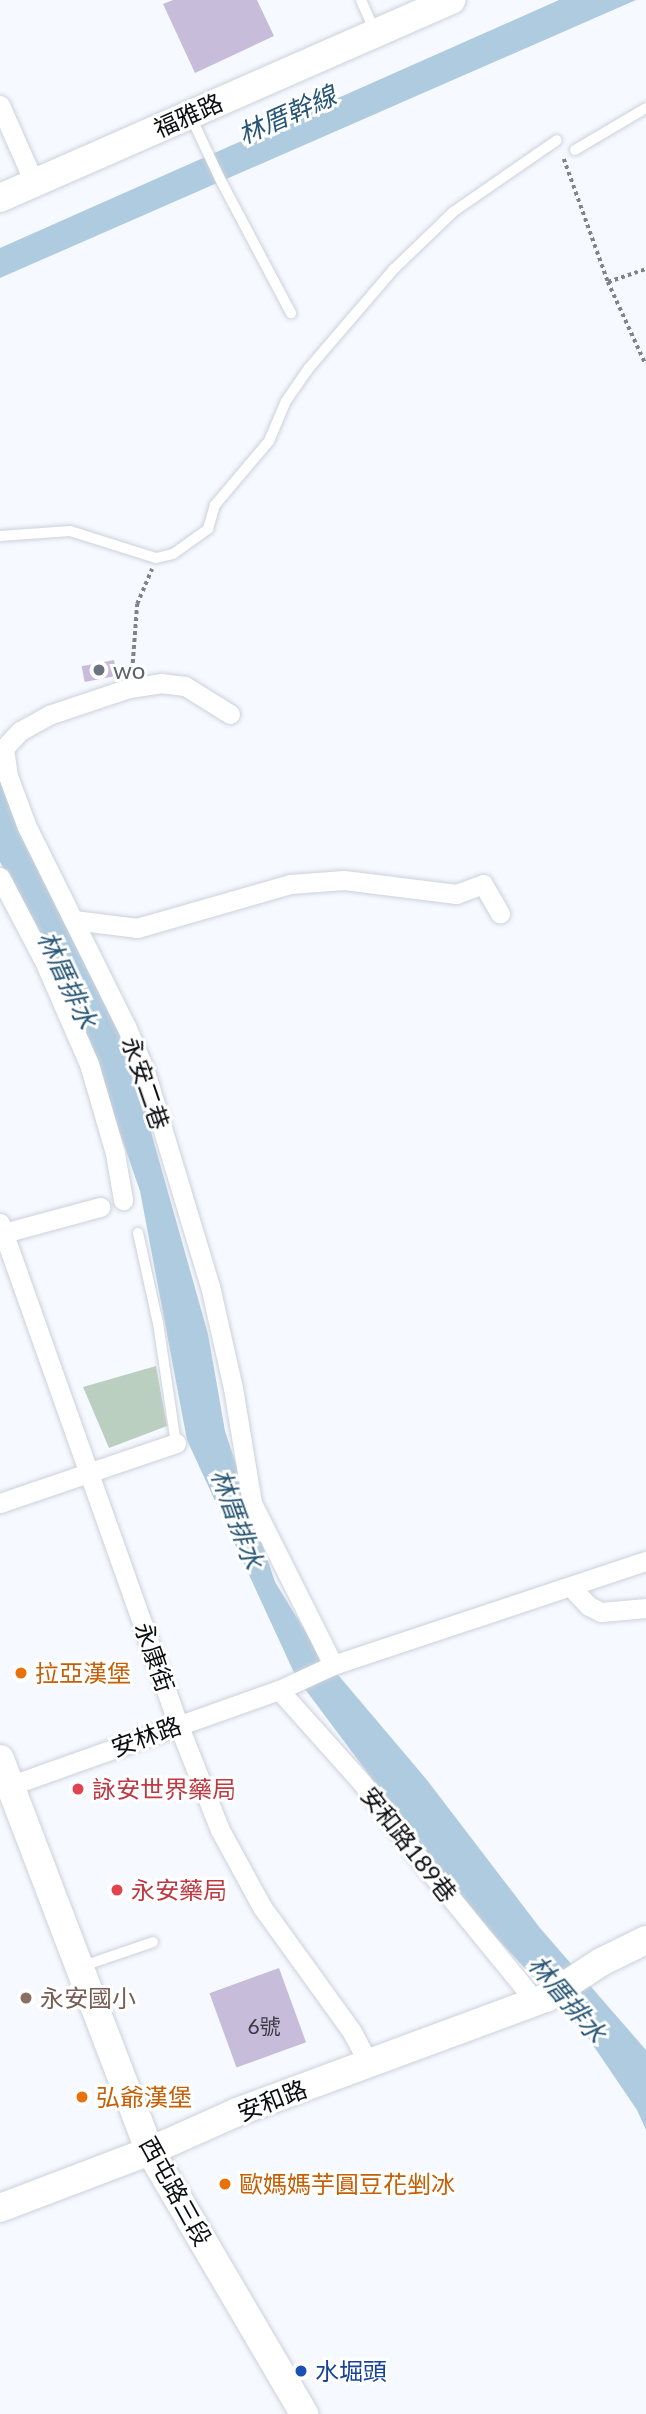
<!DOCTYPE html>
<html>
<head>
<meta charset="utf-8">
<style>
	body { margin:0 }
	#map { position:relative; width:646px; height:2414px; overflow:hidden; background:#f6f9ff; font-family:Lato,"Noto Sans TC",sans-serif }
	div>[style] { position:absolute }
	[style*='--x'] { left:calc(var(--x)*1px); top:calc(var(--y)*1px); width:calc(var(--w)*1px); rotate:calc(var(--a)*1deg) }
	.green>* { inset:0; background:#bbcfc0 }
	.water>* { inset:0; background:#afcbe0 }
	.building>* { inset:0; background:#c7bddb; transform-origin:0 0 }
	.path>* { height:3.5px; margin-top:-1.75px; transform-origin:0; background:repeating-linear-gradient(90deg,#818388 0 3.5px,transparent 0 7px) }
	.roads { filter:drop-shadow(0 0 2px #ccd1da) drop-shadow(0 0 2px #ccd1da) }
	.lane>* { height:10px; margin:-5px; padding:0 5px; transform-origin:5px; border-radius:5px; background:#fff }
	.street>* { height:19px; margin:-9.5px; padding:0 9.5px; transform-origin:9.5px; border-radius:9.5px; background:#fff }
	.secondary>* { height:28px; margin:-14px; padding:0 14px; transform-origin:14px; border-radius:14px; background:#fff }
	.dots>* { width:19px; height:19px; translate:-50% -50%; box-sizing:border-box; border:4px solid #fff; border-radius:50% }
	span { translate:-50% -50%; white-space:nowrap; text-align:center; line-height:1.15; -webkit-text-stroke:6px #fff; paint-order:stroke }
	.number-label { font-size:21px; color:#3b3a44 }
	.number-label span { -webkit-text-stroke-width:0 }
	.street-label { font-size:24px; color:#0c0e11 }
	.worship-label { font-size:24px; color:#5b616d }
	.left { translate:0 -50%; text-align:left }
	.food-label { font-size:24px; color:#c56008 }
	.health-label { font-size:24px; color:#be3a42 }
	.education-label { font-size:24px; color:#785e54 }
	.transit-label { font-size:24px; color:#164399 }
	.water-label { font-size:26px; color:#285675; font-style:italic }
</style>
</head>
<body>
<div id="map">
	<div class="green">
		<i style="clip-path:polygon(156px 1366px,167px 1426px,109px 1448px,83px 1387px)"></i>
	</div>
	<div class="water">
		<i style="clip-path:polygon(559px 0,636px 0,0 278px,0 248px)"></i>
		<i style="clip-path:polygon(0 780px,126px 1043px,208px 1334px,225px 1431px,275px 1582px,317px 1650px,427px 1780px,540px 1928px,646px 2050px,646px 2130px,637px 2110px,584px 2032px,467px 1906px,296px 1677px,187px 1440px,140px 1191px,76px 1007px,0 862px)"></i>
	</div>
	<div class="building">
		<i style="clip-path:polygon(173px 0,257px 0,274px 36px,195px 73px,163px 4px)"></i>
		<i style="left:114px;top:660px;width:16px;height:33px;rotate:79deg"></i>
		<i style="left:279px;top:1968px;width:79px;height:74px;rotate:70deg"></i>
	</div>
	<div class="path">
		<i style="--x:564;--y:159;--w:131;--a:70.3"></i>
		<i style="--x:608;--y:282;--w:91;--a:65.4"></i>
		<i style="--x:608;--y:282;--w:40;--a:-18.9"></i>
		<i style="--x:132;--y:670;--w:66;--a:-85.7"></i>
		<i style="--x:137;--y:604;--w:38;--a:-67"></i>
	</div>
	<div class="roads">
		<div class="lane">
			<i style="--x:361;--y:0;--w:32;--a:66"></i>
			<i style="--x:191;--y:117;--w:68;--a:64.9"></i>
			<i style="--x:220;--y:179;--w:152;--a:62.1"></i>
			<i style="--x:575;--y:150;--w:82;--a:-30.6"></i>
			<i style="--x:0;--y:536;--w:70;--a:-4.1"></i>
			<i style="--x:70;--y:531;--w:90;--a:17.4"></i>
			<i style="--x:156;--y:558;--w:17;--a:-13"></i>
			<i style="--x:173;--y:554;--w:43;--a:-35.5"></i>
			<i style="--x:208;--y:529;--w:25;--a:-74"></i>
			<i style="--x:215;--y:505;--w:84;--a:-49.8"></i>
			<i style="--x:269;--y:441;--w:43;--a:-67"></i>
			<i style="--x:286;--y:401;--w:40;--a:-55.1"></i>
			<i style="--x:309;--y:368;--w:130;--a:-49.4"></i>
			<i style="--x:394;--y:269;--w:82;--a:-44"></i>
			<i style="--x:453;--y:212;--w:126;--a:-34.7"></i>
			<i style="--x:138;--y:1233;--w:92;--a:77.5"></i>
			<i style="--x:158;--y:1323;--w:121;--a:81.5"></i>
			<i style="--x:83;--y:1966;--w:74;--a:-18.9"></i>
		</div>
		<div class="street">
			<i style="--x:0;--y:105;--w:84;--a:66.2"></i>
			<i style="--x:230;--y:714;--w:53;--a:-148.1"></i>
			<i style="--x:185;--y:686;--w:23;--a:-173"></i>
			<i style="--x:162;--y:683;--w:33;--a:171"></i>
			<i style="--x:129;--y:688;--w:84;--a:161.4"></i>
			<i style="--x:49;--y:715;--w:33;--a:151"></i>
			<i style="--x:20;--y:731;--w:23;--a:133"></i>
			<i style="--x:4;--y:748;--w:28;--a:82"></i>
			<i style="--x:8;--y:776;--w:54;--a:69.6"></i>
			<i style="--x:27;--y:827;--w:222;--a:63.6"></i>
			<i style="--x:126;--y:1026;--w:49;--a:67.1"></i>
			<i style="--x:145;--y:1071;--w:225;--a:73.2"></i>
			<i style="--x:210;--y:1286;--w:105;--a:77.3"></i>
			<i style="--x:233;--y:1388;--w:117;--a:80.6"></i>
			<i style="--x:252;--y:1503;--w:181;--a:63.4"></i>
			<i style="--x:0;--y:877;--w:95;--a:62.4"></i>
			<i style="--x:44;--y:961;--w:112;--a:66.4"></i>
			<i style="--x:89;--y:1064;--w:93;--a:73.7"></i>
			<i style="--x:115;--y:1153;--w:48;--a:80.3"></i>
			<i style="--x:74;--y:920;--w:64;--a:7.2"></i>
			<i style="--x:137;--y:928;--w:159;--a:-16"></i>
			<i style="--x:290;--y:884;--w:54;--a:-4.2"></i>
			<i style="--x:344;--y:880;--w:113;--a:7.1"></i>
			<i style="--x:456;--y:894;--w:29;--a:-20"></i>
			<i style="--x:483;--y:884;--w:34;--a:60"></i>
			<i style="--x:0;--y:1223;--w:532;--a:70.44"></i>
			<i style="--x:178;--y:1724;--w:114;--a:68.4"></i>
			<i style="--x:220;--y:1830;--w:88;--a:61.4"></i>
			<i style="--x:262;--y:1907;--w:154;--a:54.2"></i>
			<i style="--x:352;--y:2032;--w:36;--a:62"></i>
			<i style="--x:0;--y:1234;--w:104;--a:-15.1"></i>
			<i style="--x:0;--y:1503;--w:186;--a:-18.8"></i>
			<i style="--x:571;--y:1587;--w:26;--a:47"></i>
			<i style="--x:589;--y:1606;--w:13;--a:27"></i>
			<i style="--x:601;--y:1612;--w:45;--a:-5.1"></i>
			<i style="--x:279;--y:1690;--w:126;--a:48.2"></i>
			<i style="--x:363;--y:1784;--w:103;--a:52.9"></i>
			<i style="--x:425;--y:1866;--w:176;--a:50.8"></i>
			<i style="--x:9;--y:1786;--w:287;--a:-19.6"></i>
			<i style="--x:279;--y:1690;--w:60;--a:-24.8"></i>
			<i style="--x:333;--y:1665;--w:330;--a:-18.4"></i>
		</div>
		<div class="secondary">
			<i style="--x:0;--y:198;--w:493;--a:-23.7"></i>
			<i style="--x:0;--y:1759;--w:420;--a:69.1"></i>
			<i style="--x:150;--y:2151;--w:305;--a:59.6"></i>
			<i style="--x:0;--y:2208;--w:160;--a:-20.8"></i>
			<i style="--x:150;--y:2151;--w:95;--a:-24.1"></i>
			<i style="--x:237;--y:2112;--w:329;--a:-20.3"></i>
			<i style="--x:546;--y:1998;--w:66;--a:-33.2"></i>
			<i style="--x:601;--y:1962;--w:50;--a:-26.1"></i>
		</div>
	</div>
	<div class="dots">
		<i style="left:99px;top:670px;background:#6b7280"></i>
		<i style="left:21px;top:1673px;background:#e8710a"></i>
		<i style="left:78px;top:1789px;background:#e0444e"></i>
		<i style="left:117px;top:1890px;background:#e0444e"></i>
		<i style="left:26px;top:1998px;background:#8d6e63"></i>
		<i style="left:82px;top:2097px;background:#e8710a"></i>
		<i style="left:225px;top:2184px;background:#e8710a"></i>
		<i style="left:301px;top:2371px;background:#1a4fb4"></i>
	</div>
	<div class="number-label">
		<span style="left:264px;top:2026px">6號</span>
	</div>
	<div class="street-label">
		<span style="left:188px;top:115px;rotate:-24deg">福雅路</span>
		<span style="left:146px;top:1083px;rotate:71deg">永安二巷</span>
		<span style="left:155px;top:1657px;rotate:71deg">永康街</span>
		<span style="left:146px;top:1736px;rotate:-20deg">安林路</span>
		<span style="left:409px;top:1844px;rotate:52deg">安和路189巷</span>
		<span style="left:272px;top:2100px;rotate:-21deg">安和路</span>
		<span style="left:176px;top:2191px;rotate:61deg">西屯路三段</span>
	</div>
	<div class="worship-label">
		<span class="left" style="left:113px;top:670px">wo</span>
	</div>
	<div class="food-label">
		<span class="left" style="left:35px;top:1673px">拉亞漢堡</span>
		<span class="left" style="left:96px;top:2097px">弘爺漢堡</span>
		<span class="left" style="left:239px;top:2184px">歐媽媽芋圓豆花剉冰</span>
	</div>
	<div class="health-label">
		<span class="left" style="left:92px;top:1789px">詠安世界藥局</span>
		<span class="left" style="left:131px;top:1890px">永安藥局</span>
	</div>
	<div class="education-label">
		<span class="left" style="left:40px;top:1998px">永安國小</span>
	</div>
	<div class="transit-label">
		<span class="left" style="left:315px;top:2371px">水堀頭</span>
	</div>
	<div class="water-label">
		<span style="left:287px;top:115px;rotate:-24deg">林厝幹線</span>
		<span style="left:67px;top:980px;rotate:65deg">林厝排水</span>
		<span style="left:237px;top:1519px;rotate:70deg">林厝排水</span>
		<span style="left:567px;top:1999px;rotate:50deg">林厝排水</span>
	</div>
</div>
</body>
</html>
